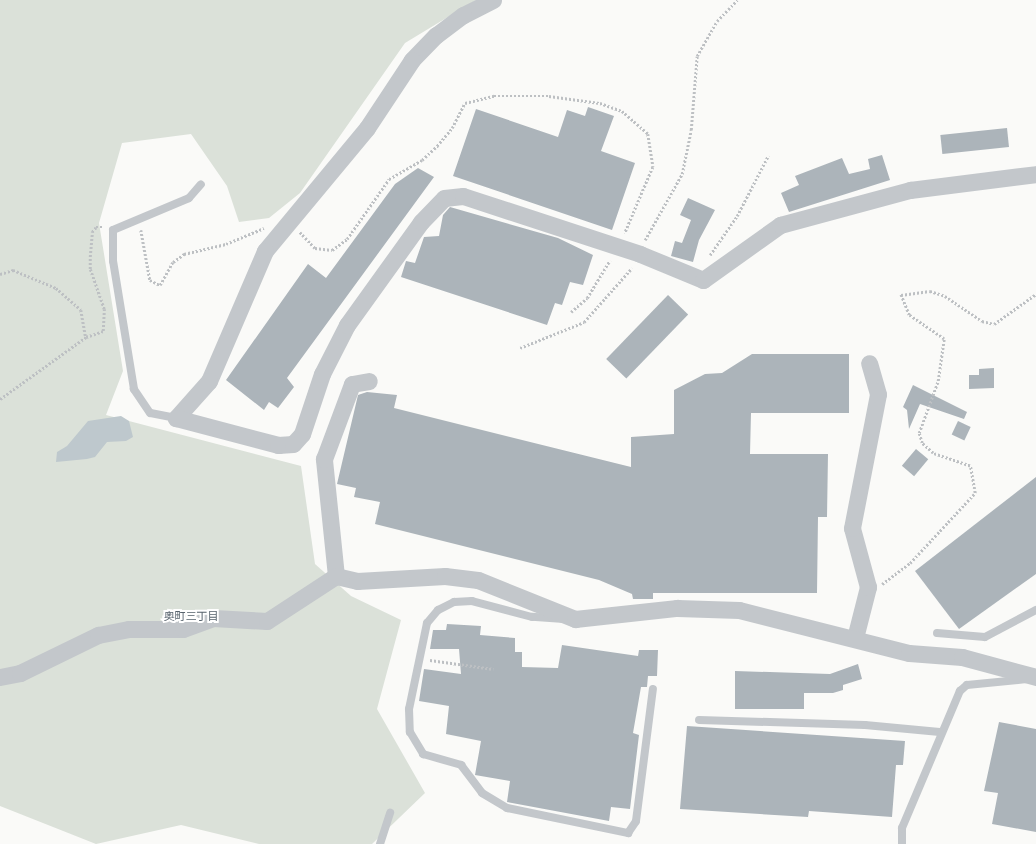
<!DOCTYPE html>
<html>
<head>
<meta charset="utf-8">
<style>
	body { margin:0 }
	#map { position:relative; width:1036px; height:844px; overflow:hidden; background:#fafaf8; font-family:Raleway,"Noto Sans JP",sans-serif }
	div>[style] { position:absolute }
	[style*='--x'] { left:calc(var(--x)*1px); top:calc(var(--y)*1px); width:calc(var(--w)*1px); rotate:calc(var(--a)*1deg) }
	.green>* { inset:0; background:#dbe1d9 }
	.water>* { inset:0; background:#bec8cd }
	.building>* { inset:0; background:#acb4ba; transform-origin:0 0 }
	.path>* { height:2.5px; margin-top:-1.25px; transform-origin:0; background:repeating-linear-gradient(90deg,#bdc0c3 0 2px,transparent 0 4px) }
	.lane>* { height:8px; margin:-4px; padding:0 4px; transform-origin:4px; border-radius:4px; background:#c3c7cb }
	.street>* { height:17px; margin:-8.5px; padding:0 8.5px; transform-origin:8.5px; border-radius:8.5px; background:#c3c7cb }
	span { translate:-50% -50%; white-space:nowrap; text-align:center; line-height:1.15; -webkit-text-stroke:4px #fff; paint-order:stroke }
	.neighbourhood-label { font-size:11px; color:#57636d }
</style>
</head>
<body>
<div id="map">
	<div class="green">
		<i style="clip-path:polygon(0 0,476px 0,405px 43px,300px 193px,269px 218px,239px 222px,227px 186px,191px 134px,122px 143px,99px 223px,123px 371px,106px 415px,301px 466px,315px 564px,351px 596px,401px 620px,377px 709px,425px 793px,372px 844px,259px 844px,181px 825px,96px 844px,0 806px)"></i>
	</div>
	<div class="water">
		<i style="clip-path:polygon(121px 416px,129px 421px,133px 437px,126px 441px,107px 442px,95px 457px,87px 459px,56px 462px,57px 452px,67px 446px,88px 421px)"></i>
	</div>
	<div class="building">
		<i style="clip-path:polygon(588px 107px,614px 116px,601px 151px,635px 163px,612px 230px,453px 176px,476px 109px,558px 137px,567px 110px,585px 116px)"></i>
		<i style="left:1007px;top:128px;width:19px;height:67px;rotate:84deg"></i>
		<i style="clip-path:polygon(882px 155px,890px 180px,789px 212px,781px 193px,799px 185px,795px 176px,842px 158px,849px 174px,870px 169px,868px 159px)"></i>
		<i style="clip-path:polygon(418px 168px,434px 177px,287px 378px,294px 387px,278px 408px,269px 402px,264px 410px,226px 380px,308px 264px,326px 278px,395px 184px)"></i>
		<i style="clip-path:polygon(688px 198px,715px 210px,699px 240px,693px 262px,671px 256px,675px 241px,682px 243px,691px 220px,680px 215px)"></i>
		<i style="clip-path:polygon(450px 207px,558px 238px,593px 255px,583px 285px,570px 282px,562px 305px,555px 303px,547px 325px,401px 277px,406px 261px,415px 263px,424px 237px,439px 236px,443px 215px)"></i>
		<i style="left:668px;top:295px;width:28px;height:89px;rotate:44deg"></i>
		<i style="clip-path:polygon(752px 354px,849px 354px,849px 413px,751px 413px,750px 454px,828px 454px,827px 517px,818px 517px,817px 593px,653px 593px,653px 599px,633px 599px,632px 594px,599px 580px,375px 524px,380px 502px,354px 497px,356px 488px,337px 484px,358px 395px,367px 392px,397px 395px,394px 408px,631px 467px,631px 437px,674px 434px,674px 390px,705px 374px,722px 373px)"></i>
		<i style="clip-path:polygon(994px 368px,994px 388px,969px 389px,969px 375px,979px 375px,979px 369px)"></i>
		<i style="clip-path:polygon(913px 385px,967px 412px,964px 419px,920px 404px,909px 429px,907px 410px,903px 407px)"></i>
		<i style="left:958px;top:421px;width:14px;height:15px;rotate:25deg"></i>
		<i style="left:916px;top:449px;width:16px;height:22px;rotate:40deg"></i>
		<i style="clip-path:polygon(1036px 477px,1036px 574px,959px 629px,915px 571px)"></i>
		<i style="clip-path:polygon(447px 624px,481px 626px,480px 635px,515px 638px,515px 652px,522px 652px,522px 667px,558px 668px,562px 645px,638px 656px,639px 650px,658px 650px,657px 676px,648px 676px,647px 687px,641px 687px,633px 733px,639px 735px,630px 809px,611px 807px,609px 821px,507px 802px,510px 781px,475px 775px,481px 741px,446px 734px,449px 706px,419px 701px,424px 669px,461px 674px,459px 649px,430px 649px,433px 630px,446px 630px)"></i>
		<i style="clip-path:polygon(858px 664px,862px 679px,843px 685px,843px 690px,833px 693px,804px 693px,804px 709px,735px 709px,735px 671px,830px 674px)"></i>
		<i style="clip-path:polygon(999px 722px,1036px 729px,1036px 832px,992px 824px,998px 793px,984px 791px)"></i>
		<i style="clip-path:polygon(687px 726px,905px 741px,903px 765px,896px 765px,892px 817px,809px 811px,808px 817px,680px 809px)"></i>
	</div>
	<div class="path">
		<i style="--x:141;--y:230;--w:51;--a:79.8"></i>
		<i style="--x:150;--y:280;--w:11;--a:27"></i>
		<i style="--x:160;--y:285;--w:26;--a:-61"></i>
		<i style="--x:173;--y:262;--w:14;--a:-36"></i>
		<i style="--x:184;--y:254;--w:43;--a:-13.4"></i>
		<i style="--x:226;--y:244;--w:41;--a:-22.8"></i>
		<i style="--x:300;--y:232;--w:22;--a:47"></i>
		<i style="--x:315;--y:248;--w:17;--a:7"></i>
		<i style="--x:332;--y:250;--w:19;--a:-36"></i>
		<i style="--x:347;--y:239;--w:73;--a:-55"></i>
		<i style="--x:389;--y:179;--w:38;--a:-30"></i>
		<i style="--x:422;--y:160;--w:21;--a:-43"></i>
		<i style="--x:437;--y:146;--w:23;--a:-50"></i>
		<i style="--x:452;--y:128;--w:28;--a:-63"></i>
		<i style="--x:465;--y:103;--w:30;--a:-14"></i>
		<i style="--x:494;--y:96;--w:55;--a:0"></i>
		<i style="--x:549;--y:96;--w:51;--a:7.8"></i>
		<i style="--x:600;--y:103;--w:23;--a:20"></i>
		<i style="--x:622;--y:111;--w:35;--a:41"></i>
		<i style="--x:648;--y:134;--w:33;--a:81"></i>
		<i style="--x:653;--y:167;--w:72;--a:113"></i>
		<i style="--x:645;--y:240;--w:76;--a:-60.7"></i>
		<i style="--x:682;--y:174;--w:45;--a:-78.4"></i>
		<i style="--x:691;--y:130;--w:74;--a:-85.4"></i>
		<i style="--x:697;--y:56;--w:40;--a:-60.3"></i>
		<i style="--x:717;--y:21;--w:29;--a:-46"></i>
		<i style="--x:710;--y:255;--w:47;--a:-55.3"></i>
		<i style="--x:737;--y:216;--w:68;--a:-62.7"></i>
		<i style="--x:0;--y:274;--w:14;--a:-17"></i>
		<i style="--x:13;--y:270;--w:47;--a:22.7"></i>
		<i style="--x:56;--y:288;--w:33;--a:41"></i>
		<i style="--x:81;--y:310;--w:27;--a:80"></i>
		<i style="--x:571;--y:312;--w:21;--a:-41"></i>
		<i style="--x:587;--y:298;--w:44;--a:-58.8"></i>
		<i style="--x:520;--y:348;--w:69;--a:-22.1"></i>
		<i style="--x:584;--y:322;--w:72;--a:-48.4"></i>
		<i style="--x:0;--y:399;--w:106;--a:-35.8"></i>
		<i style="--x:86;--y:337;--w:18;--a:-19"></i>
		<i style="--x:103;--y:331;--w:22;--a:-87"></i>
		<i style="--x:104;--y:309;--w:42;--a:-109.3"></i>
		<i style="--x:90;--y:269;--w:12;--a:-90"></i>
		<i style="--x:90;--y:257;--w:25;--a:-85"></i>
		<i style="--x:92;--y:232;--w:6;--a:-51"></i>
		<i style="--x:96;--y:227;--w:6;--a:0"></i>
		<i style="--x:882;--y:584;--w:35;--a:-37"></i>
		<i style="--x:910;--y:563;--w:96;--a:-47.1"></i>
		<i style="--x:975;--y:493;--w:27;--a:-100"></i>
		<i style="--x:970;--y:466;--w:39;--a:-161"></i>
		<i style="--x:933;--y:453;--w:15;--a:-138"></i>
		<i style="--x:922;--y:443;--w:10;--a:-107"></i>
		<i style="--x:919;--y:433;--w:55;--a:-69.9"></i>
		<i style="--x:938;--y:381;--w:42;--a:-81.9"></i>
		<i style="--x:944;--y:339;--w:42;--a:-145.6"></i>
		<i style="--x:909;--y:315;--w:22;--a:-112"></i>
		<i style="--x:901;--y:295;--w:29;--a:-8"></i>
		<i style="--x:930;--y:291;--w:16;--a:18"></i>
		<i style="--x:945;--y:296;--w:45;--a:34"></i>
		<i style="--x:982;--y:321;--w:12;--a:14"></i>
		<i style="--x:994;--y:324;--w:52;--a:-35.5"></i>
		<i style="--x:430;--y:660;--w:64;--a:8.1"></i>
	</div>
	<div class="lane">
		<i style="--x:176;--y:418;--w:26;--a:-169"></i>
		<i style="--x:150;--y:413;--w:29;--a:-124"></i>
		<i style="--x:134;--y:389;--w:130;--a:-99.3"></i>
		<i style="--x:113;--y:261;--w:31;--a:-90"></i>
		<i style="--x:113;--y:230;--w:82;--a:-22.8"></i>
		<i style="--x:189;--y:198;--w:18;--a:-49"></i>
		<i style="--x:564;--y:619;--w:32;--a:-176"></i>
		<i style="--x:532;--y:617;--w:62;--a:-165.1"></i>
		<i style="--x:472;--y:601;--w:18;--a:177"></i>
		<i style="--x:454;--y:602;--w:18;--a:153"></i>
		<i style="--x:438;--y:610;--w:17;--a:130"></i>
		<i style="--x:427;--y:623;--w:88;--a:101.8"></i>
		<i style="--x:409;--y:709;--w:23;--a:88"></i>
		<i style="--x:410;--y:732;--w:26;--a:59"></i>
		<i style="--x:423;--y:754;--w:40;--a:16"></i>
		<i style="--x:461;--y:765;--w:35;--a:53"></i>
		<i style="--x:482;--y:793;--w:29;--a:31"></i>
		<i style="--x:507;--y:808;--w:124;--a:11.7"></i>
		<i style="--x:628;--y:833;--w:14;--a:-56"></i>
		<i style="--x:636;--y:821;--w:133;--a:-82.7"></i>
		<i style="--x:937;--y:633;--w:48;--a:4.8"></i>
		<i style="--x:985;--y:637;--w:58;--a:-27.9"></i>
		<i style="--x:699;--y:720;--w:166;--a:1.7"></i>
		<i style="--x:865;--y:725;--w:75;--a:5.3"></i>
		<i style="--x:380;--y:844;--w:33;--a:-72"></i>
		<i style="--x:902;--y:844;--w:16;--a:-90"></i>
		<i style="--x:902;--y:828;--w:149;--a:-67.1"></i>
		<i style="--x:960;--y:691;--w:9;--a:-41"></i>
		<i style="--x:967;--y:685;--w:60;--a:-5.7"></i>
	</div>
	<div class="street">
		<i style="--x:493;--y:0;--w:34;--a:153"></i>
		<i style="--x:463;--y:15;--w:34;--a:143"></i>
		<i style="--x:436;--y:35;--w:35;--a:134"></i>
		<i style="--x:412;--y:60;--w:82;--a:123.5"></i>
		<i style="--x:367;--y:128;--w:160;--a:129.7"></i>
		<i style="--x:265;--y:251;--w:142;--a:113.3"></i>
		<i style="--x:209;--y:381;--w:50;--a:131.7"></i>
		<i style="--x:176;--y:418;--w:106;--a:14.8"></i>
		<i style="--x:278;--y:445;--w:15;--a:-4"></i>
		<i style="--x:293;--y:444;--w:13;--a:-48"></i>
		<i style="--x:302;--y:434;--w:63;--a:-71.6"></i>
		<i style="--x:322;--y:374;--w:55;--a:-63"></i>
		<i style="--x:347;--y:325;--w:127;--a:-54.3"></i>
		<i style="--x:421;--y:222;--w:33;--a:-46"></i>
		<i style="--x:444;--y:198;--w:19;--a:-6"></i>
		<i style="--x:463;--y:196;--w:186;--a:18.1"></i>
		<i style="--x:640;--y:254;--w:68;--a:22.4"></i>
		<i style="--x:703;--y:280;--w:95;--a:-35.5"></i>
		<i style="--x:780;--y:225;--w:135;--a:-15.1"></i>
		<i style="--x:910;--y:190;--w:127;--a:-7.2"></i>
		<i style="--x:336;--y:576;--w:118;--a:-95.9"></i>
		<i style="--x:324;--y:459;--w:80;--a:-69.5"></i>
		<i style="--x:352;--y:384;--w:17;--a:-10"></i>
		<i style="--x:855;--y:638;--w:53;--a:-75.7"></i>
		<i style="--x:868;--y:587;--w:61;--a:-105.2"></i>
		<i style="--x:852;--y:528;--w:136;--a:-79"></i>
		<i style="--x:878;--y:394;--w:32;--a:-106"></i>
		<i style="--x:0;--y:677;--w:20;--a:-11"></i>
		<i style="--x:20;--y:673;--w:87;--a:-26"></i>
		<i style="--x:98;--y:635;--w:32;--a:-11"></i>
		<i style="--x:129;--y:629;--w:54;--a:0"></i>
		<i style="--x:183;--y:629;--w:32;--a:-20"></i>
		<i style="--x:213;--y:618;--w:54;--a:3.2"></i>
		<i style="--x:267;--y:621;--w:82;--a:-33.1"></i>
		<i style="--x:336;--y:576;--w:22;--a:13"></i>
		<i style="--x:357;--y:581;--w:88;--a:-3.3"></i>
		<i style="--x:445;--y:576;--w:33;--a:7"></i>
		<i style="--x:478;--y:580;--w:105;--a:21.9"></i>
		<i style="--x:575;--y:619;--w:103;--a:-6.2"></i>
		<i style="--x:677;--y:608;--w:62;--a:1.8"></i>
		<i style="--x:739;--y:610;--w:175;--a:14.2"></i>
		<i style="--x:909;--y:653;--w:53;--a:4.3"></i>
		<i style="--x:962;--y:657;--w:77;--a:15.1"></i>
	</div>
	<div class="neighbourhood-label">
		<span style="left:191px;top:617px">奥町三丁目</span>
	</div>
</div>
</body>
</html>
